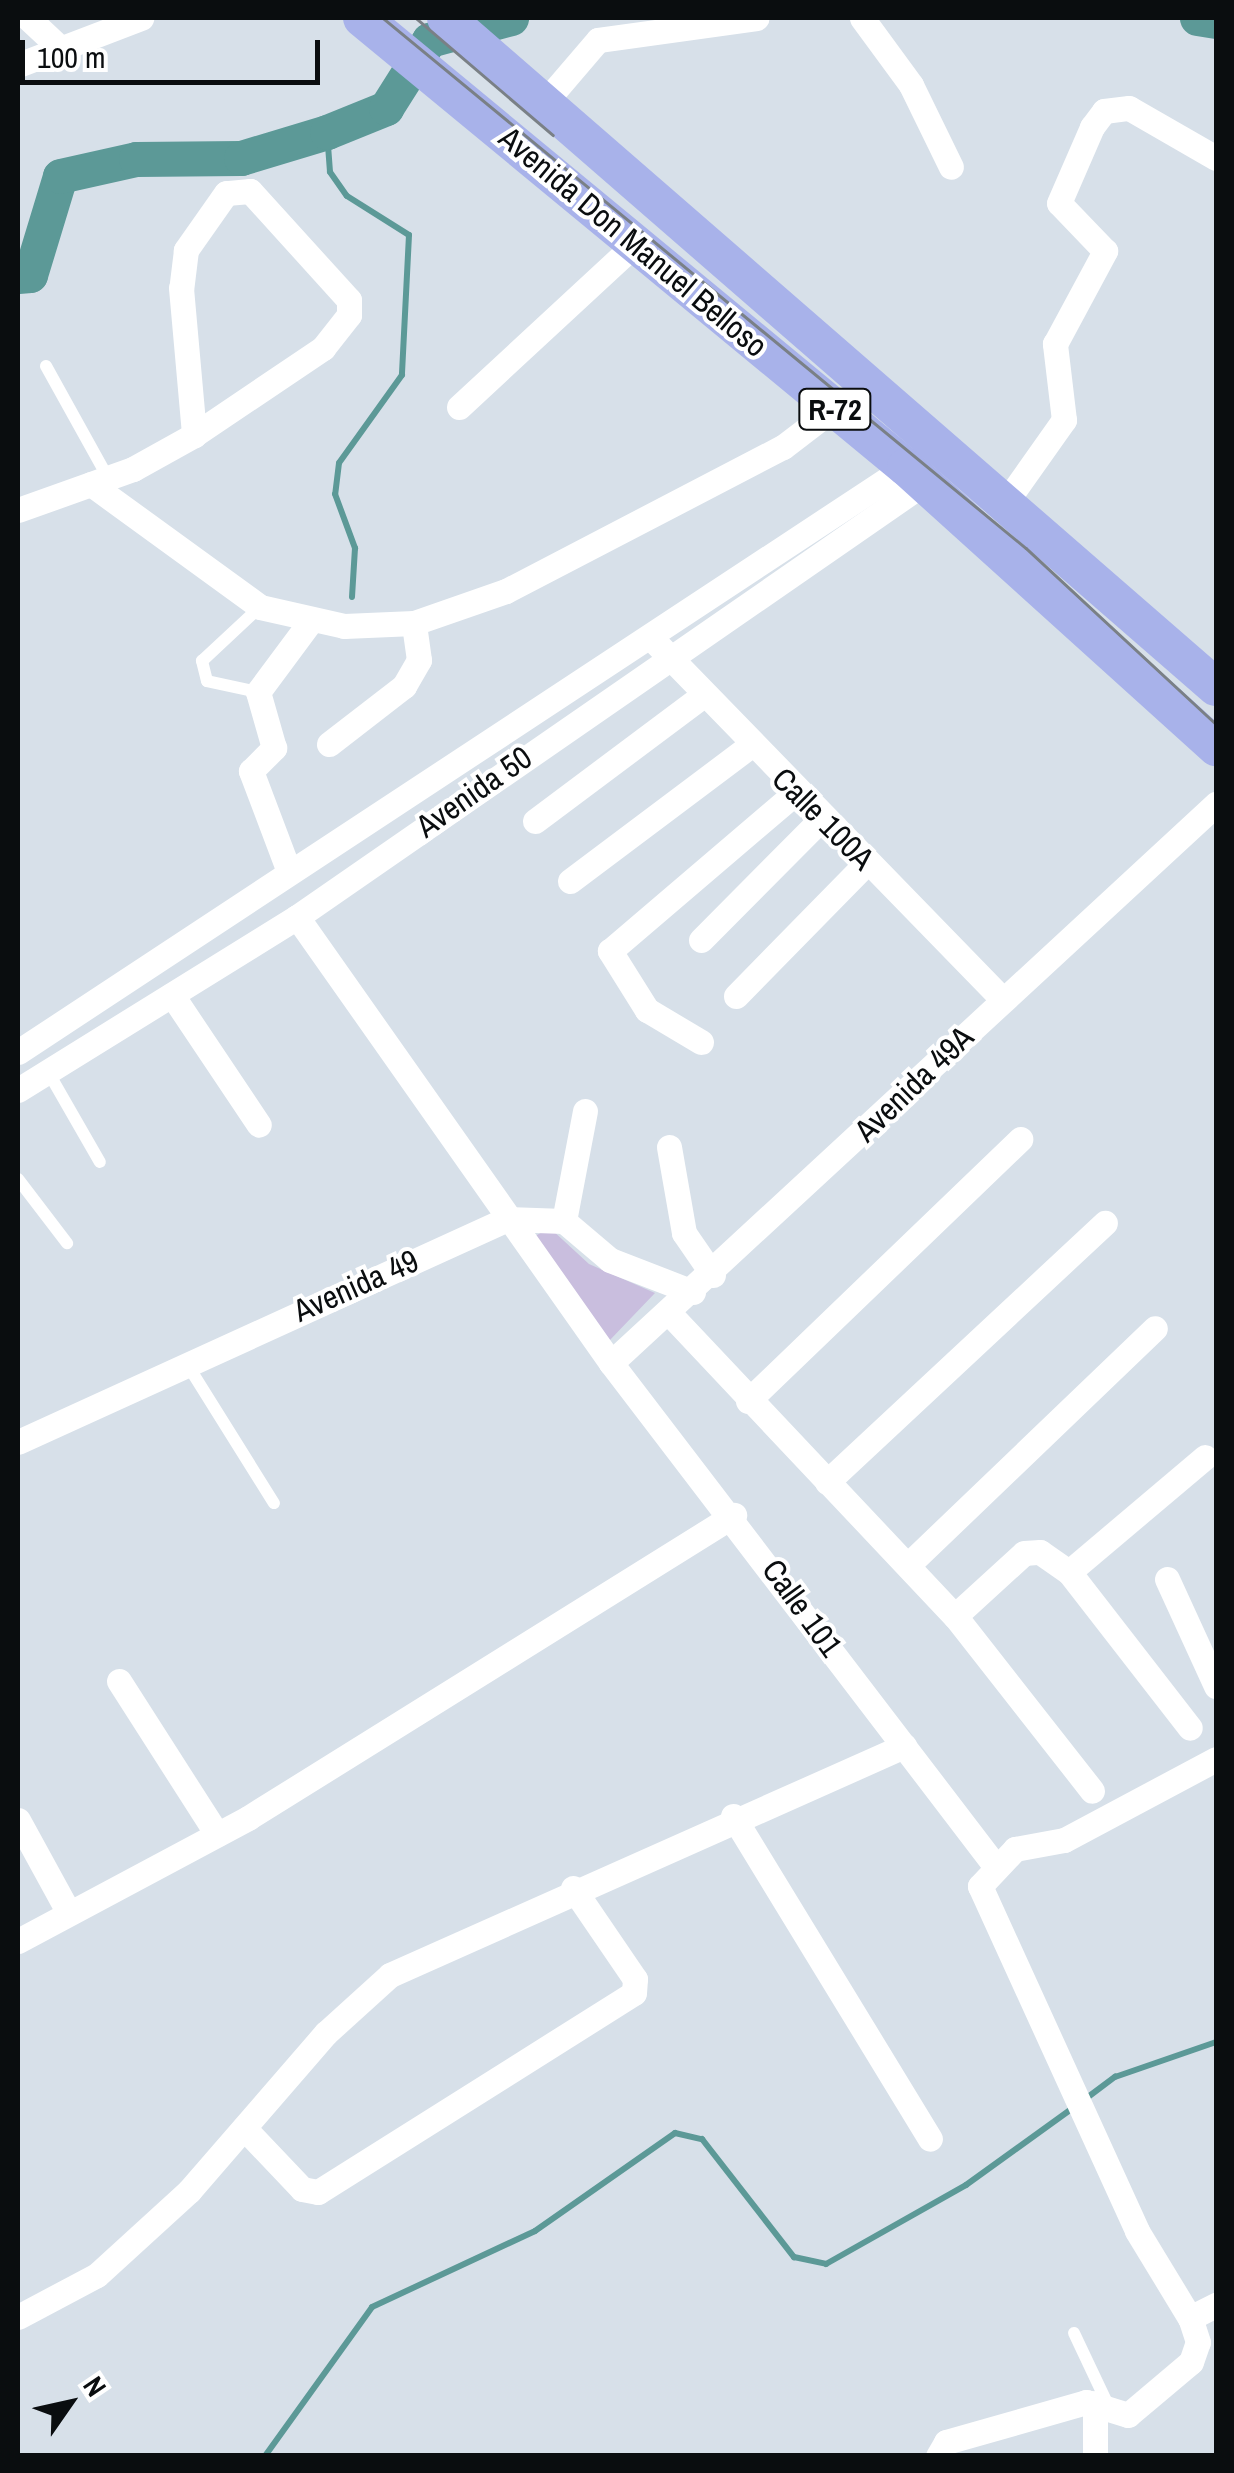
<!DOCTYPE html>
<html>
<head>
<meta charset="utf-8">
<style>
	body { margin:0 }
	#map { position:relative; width:1234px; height:2473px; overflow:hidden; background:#d7e0e9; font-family:"Archivo Narrow",sans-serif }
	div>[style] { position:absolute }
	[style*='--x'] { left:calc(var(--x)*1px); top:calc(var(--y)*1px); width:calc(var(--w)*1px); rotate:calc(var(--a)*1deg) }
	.green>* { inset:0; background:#c9bede }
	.stream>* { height:6px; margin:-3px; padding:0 3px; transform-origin:3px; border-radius:3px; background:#5c9997 }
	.river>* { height:35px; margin:-17.5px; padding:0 17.5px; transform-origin:17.5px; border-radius:17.5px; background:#5c9997 }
	.lane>* { height:12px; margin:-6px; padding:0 6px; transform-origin:6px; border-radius:6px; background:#fff }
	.street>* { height:25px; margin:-12.5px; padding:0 12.5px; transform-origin:12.5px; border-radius:12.5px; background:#fff }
	.primary>* { height:38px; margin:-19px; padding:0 19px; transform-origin:19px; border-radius:19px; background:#a8b2ea }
	.tram>* { height:2.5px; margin:-1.25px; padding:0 1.25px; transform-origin:1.25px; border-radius:1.25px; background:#7a8086 }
	span { translate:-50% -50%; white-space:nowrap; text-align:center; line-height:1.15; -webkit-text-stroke:8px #fff; paint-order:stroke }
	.shield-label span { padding:2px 8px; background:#fff; border:2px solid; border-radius:8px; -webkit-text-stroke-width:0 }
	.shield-label { font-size:30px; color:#0a0d0f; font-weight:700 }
	.street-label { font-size:32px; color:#0a0d0f }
	.frame { position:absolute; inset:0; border:20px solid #0a0d0f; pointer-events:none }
	.north { position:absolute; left:20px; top:2353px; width:100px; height:100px; -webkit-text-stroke:8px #fff; paint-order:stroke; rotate:56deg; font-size:28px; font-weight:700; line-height:40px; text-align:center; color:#0a0d0f }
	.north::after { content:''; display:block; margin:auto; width:35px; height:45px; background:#0a0d0f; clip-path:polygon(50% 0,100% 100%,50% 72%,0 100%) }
	.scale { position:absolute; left:20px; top:40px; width:300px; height:45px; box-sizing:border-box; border:5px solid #0a0d0f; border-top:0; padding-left:12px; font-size:30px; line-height:35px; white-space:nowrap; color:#0a0d0f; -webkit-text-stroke:8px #fff; paint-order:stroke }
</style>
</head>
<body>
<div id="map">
	<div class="green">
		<i style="clip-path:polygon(550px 1228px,589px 1264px,655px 1293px,609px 1341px,535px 1236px)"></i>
	</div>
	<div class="stream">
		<i style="--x:327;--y:132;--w:40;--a:85.7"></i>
		<i style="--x:330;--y:172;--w:29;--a:55"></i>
		<i style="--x:347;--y:196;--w:73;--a:32.2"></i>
		<i style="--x:409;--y:235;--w:140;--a:92.9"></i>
		<i style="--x:402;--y:375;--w:108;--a:125.6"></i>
		<i style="--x:339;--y:463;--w:31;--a:97"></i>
		<i style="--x:335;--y:494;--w:58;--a:69.7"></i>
		<i style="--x:355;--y:548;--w:49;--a:93.5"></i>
		<i style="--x:1084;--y:2100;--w:39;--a:-37"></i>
		<i style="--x:1115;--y:2077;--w:107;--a:-19.1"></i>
		<i style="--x:265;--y:2456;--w:183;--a:-54.3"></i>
		<i style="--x:372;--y:2307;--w:180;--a:-25"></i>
		<i style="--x:535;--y:2231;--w:171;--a:-35"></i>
		<i style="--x:675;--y:2133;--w:28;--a:13"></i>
		<i style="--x:702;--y:2139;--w:150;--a:52.1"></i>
		<i style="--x:794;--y:2257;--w:33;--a:12"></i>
		<i style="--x:826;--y:2264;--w:161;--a:-29.4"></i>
		<i style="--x:966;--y:2185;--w:133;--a:-35.8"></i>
	</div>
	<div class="river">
		<i style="--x:1197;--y:18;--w:19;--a:9"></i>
		<i style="--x:18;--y:276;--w:12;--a:-5"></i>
		<i style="--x:30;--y:275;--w:103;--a:-73.1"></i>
		<i style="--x:60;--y:176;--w:78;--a:-12.6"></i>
		<i style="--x:136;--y:159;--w:105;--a:-0.5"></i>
		<i style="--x:241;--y:158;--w:90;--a:-16.8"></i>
		<i style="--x:327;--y:132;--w:64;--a:-22.1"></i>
		<i style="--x:386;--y:108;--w:80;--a:-57.7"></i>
		<i style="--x:429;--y:40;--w:85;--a:-15"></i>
	</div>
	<div class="lane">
		<i style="--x:46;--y:366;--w:128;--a:61"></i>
		<i style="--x:258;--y:692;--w:52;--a:-167.8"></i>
		<i style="--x:207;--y:681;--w:21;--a:-104"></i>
		<i style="--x:202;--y:661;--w:79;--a:-43"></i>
		<i style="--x:47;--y:1070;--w:106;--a:60.1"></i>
		<i style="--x:18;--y:1179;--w:81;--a:52.6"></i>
		<i style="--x:187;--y:1364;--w:164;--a:58"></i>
		<i style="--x:1074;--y:2333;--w:82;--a:64.7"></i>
	</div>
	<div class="street">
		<i style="--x:28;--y:18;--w:40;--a:43"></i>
		<i style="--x:862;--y:18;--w:83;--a:53.8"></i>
		<i style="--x:911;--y:85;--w:91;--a:64"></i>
		<i style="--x:18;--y:65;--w:132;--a:-20.9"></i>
		<i style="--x:544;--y:103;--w:83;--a:-49.4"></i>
		<i style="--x:598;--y:40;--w:160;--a:-7.9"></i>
		<i style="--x:459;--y:407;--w:240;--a:-42.8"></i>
		<i style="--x:91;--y:484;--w:209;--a:36"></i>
		<i style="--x:260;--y:607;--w:86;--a:12.7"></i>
		<i style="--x:344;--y:626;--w:70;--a:-2.5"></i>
		<i style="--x:414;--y:623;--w:97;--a:-19.2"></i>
		<i style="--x:506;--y:591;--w:312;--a:-27.5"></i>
		<i style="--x:783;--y:447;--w:64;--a:-37.4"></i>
		<i style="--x:1008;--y:499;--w:97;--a:-54.7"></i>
		<i style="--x:1064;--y:420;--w:77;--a:-96.8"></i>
		<i style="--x:1055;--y:344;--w:106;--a:-61.7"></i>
		<i style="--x:1105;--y:251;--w:66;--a:-133.8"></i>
		<i style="--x:1059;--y:203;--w:83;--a:-66.5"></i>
		<i style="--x:1092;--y:127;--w:20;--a:-53"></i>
		<i style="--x:1104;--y:111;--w:25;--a:-7"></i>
		<i style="--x:1129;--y:108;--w:100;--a:29.9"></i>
		<i style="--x:18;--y:510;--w:122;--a:-19.6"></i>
		<i style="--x:133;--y:469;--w:70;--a:-29.1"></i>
		<i style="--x:194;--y:435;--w:156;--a:-34"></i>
		<i style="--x:323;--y:348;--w:42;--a:-51.8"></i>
		<i style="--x:349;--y:315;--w:15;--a:-90"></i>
		<i style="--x:349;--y:300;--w:147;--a:-132.2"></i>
		<i style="--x:250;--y:191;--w:24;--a:175"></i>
		<i style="--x:226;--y:193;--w:70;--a:125.1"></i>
		<i style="--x:186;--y:250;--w:38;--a:97"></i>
		<i style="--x:181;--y:288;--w:148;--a:84.9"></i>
		<i style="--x:657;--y:644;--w:495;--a:45.8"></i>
		<i style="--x:329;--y:744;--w:95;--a:-37.7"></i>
		<i style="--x:404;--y:686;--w:30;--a:-60"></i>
		<i style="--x:419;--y:660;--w:37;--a:-98"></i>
		<i style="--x:535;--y:821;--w:207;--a:-36.8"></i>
		<i style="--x:288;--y:869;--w:105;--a:-110.7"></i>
		<i style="--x:251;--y:771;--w:33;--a:-45"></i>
		<i style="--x:274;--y:748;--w:58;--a:-105.9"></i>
		<i style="--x:258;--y:692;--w:87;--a:-53.4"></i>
		<i style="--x:570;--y:881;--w:226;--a:-36.9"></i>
		<i style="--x:297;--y:917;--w:545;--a:54.85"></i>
		<i style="--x:611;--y:1363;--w:629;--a:52.62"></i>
		<i style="--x:701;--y:940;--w:173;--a:-45.2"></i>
		<i style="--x:172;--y:995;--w:156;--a:56.2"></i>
		<i style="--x:736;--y:996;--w:187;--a:-45.6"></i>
		<i style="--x:701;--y:1042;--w:63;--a:-149.3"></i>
		<i style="--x:647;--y:1010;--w:70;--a:-122.1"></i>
		<i style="--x:610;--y:951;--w:245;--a:-40.5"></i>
		<i style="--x:18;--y:1052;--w:1063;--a:-33.38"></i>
		<i style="--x:18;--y:1090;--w:328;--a:-31.8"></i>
		<i style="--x:297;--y:917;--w:763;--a:-34.69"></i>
		<i style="--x:669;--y:1147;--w:87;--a:80.1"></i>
		<i style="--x:684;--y:1233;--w:51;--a:55.4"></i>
		<i style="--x:564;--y:1221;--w:112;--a:-79.2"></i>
		<i style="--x:669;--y:1313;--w:417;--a:46.7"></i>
		<i style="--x:955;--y:1616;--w:222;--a:51.9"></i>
		<i style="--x:611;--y:1363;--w:824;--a:-42.74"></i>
		<i style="--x:748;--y:1401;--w:378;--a:-43.9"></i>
		<i style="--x:18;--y:1442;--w:537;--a:-24.51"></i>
		<i style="--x:507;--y:1219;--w:57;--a:2"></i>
		<i style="--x:564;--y:1221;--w:60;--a:40.3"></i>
		<i style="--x:610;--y:1260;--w:89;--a:21.1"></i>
		<i style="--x:827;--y:1482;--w:380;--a:-43"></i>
		<i style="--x:908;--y:1565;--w:342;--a:-43.8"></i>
		<i style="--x:1069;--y:1572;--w:178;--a:-40.2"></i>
		<i style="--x:1167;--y:1579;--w:118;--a:65.4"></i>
		<i style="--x:955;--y:1616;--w:93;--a:-42.4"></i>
		<i style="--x:1024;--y:1553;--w:16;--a:-4"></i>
		<i style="--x:1040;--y:1552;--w:35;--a:35"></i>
		<i style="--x:1069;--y:1572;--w:197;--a:52.2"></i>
		<i style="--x:119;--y:1681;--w:182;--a:57.4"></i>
		<i style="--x:1216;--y:1759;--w:172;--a:151.9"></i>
		<i style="--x:1064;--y:1840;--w:50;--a:169.6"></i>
		<i style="--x:1015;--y:1849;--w:51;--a:133.4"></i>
		<i style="--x:980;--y:1886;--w:379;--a:65.5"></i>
		<i style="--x:1137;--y:2231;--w:102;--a:58.7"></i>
		<i style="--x:1190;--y:2318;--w:29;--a:-27"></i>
		<i style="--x:733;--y:1816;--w:378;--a:58.6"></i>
		<i style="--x:18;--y:1820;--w:106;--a:61.3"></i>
		<i style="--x:18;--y:1941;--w:261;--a:-28.1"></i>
		<i style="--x:248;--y:1818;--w:573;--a:-31.94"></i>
		<i style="--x:244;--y:2128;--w:84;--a:46.4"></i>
		<i style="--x:302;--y:2189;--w:16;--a:11"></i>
		<i style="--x:318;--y:2192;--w:373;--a:-32.2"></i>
		<i style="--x:634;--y:1993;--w:14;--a:-86"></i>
		<i style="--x:635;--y:1979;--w:110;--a:-124.3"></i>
		<i style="--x:18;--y:2317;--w:89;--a:-28"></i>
		<i style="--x:97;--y:2275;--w:125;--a:-42.4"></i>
		<i style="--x:189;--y:2191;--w:209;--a:-49.1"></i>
		<i style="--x:326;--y:2033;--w:86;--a:-42.2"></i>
		<i style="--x:390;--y:1975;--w:563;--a:-24.01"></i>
		<i style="--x:1095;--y:2403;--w:53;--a:90"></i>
		<i style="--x:938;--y:2456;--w:16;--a:-60"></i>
		<i style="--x:946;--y:2442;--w:146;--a:-15.9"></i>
		<i style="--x:1086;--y:2402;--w:44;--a:17.2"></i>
		<i style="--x:1128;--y:2415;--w:82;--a:-40.1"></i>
		<i style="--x:1191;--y:2362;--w:21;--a:-71"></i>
		<i style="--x:1198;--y:2342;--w:25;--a:-108"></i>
	</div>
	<div class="primary">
		<i style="--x:362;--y:18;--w:705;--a:39.54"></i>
		<i style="--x:906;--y:467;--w:418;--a:42.1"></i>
		<i style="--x:446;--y:18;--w:1020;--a:40.99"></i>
	</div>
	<div class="tram">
		<i style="--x:383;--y:18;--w:833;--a:39.5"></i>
		<i style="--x:1026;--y:548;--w:259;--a:42.8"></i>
		<i style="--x:416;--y:18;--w:180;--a:40.5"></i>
	</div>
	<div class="shield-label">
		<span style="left:835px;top:409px">R-72</span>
	</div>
	<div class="street-label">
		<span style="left:633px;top:242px;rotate:40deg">Avenida Don Manuel Belloso</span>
		<span style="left:474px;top:792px;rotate:-35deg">Avenida 50</span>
		<span style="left:823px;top:819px;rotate:45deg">Calle 100A</span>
		<span style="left:914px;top:1084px;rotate:-44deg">Avenida 49A</span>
		<span style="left:356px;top:1286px;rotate:-24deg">Avenida 49</span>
		<span style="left:802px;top:1608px;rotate:54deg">Calle 101</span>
	</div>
	<div class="frame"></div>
	<div class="north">N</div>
	<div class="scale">100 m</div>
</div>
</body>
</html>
